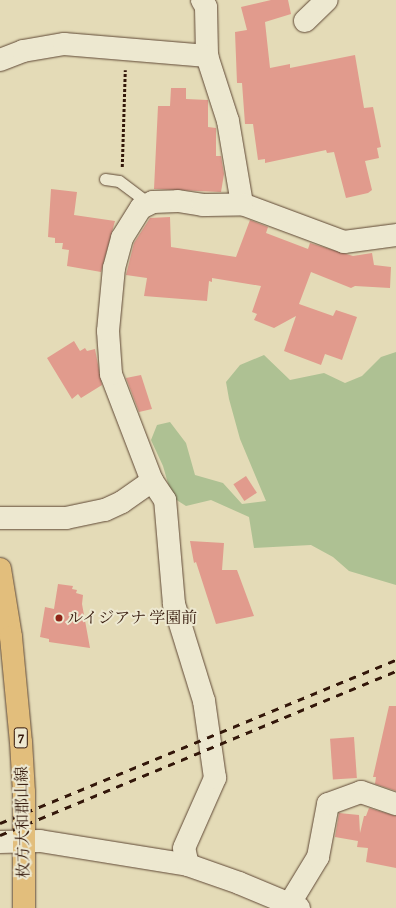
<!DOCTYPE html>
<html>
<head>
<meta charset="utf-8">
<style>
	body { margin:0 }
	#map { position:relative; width:396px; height:908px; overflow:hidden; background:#e4dbb7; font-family:Alegreya,"Noto Serif JP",serif }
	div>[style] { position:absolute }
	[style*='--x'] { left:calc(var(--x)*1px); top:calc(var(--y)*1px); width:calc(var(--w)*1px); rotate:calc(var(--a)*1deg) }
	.green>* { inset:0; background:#aec193 }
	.building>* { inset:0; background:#e19b8d; transform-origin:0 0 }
	.path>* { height:2.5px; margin-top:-1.25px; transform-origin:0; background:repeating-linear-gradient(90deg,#33170a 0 3px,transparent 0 5px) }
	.roads { filter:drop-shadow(0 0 1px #5f4835) drop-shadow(0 0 1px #5f4835) }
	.service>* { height:11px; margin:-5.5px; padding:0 5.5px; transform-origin:5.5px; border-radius:5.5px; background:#ede8d0 }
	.minor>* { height:22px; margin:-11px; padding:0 11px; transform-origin:11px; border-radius:11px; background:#ede8d0 }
	.primary>* { height:22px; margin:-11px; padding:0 11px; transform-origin:11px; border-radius:11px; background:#e2be7c }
	.rail>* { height:3px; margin-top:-1.5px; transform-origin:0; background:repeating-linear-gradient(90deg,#33170a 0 7px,transparent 0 14px) }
	.dots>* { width:11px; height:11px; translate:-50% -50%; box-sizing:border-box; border:2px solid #ede8d0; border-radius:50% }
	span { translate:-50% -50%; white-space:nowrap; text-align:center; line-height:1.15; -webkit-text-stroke:4px #ede8d0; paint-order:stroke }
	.shield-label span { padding:1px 3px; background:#ede8d0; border:1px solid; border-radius:3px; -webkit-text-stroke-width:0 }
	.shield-label { font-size:15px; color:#33170a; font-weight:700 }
	.poi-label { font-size:16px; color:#33170a }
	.left { translate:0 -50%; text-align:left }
	.street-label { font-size:16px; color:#33170a }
</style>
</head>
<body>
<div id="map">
	<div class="green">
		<i style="clip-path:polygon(396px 352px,396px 585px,349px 571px,333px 557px,311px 545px,254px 548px,249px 517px,211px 500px,186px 506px,172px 497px,163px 466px,151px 440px,157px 425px,170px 422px,186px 443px,195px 475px,223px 483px,242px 504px,266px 501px,240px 439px,229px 399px,226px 382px,240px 365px,264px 355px,290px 380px,324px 373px,345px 383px,362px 376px,381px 357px)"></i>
	</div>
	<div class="building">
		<i style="clip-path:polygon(271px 0,288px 0,291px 14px,265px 22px,270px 68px,290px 64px,290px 68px,355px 55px,364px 108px,373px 107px,381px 147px,377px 148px,379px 158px,365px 161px,372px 190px,368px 193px,346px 198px,334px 152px,327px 153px,326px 150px,265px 163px,265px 159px,258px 160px,253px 124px,245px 124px,242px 83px,237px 83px,235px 32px,247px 30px,241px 7px)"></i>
		<i style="clip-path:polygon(171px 88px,186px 88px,186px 99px,208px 100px,208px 127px,216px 128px,216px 156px,221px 156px,224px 174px,221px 192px,154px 189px,158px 106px,170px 106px)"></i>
		<i style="clip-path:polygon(51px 189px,77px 192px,74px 215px,115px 221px,101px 272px,67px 266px,69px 250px,62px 249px,63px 243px,55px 243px,55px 238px,48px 237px)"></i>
		<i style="clip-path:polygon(170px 217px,171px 247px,236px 257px,250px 220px,268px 227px,266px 233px,308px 249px,310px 243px,353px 256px,372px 253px,374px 265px,391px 267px,390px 288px,355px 286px,351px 288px,311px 272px,299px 304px,333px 316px,336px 310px,357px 317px,342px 360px,325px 354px,321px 365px,284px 351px,296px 316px,274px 328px,254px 320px,257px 314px,252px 312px,261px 286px,212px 278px,212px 282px,209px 281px,207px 301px,144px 296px,147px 278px,126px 275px,134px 243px,150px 218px)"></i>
		<i style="clip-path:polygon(74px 341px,80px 351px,85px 348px,87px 351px,95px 349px,102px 385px,81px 398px,78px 394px,72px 399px,47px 358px)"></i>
		<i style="clip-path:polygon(141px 375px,152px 409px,139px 412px,126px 378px)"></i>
		<i style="left:246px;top:476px;width:20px;height:15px;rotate:57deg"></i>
		<i style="clip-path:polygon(190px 541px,224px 543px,222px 570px,237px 570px,254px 616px,216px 624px,196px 562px,194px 563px)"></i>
		<i style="clip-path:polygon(58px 584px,73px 586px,72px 589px,77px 590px,76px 593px,83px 595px,82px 604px,90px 648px,49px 642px,49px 639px,40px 637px,45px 607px,54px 609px)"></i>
		<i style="clip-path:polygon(389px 706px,396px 706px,396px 791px,375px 784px,376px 777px,373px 777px)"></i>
		<i style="left:354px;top:737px;width:41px;height:24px;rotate:86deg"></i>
		<i style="clip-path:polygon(369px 808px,396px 816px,396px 868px,366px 862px,368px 848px,357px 847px,358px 841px,335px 837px,339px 813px,359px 815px,360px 833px,364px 816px,366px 816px)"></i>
	</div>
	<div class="path">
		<i style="--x:122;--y:167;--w:97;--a:-88.2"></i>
	</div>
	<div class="roads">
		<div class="service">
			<i style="--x:105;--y:179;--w:14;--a:8"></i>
			<i style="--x:119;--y:181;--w:39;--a:37"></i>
		</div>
		<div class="minor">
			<i style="--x:202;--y:0;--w:8;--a:60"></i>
			<i style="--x:206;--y:7;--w:49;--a:88.8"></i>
			<i style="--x:305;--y:21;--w:30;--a:-44"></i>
			<i style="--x:0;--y:60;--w:25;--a:-21"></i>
			<i style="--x:23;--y:51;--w:42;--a:-9.7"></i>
			<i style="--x:64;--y:44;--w:144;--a:4.8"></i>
			<i style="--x:207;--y:56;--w:68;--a:72.1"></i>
			<i style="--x:228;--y:121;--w:84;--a:80.4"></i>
			<i style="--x:242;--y:204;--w:109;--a:20.4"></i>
			<i style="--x:344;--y:242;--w:52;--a:-7.7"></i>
			<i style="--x:0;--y:518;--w:66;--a:0"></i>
			<i style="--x:66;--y:518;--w:40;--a:-12"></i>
			<i style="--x:105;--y:510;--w:19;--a:-25"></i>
			<i style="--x:122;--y:502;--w:37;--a:-35"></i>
			<i style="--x:0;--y:842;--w:40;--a:-1.4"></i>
			<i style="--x:40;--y:841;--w:150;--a:9.2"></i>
			<i style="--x:188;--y:865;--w:54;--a:19.4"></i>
			<i style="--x:239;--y:883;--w:65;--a:22.6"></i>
			<i style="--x:188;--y:865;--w:17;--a:-103"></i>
			<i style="--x:184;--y:848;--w:77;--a:-66.1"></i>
			<i style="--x:215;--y:778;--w:78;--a:-98.1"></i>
			<i style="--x:204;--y:701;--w:102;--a:-107.2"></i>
			<i style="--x:174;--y:604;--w:104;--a:-94.9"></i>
			<i style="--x:165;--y:500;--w:23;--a:-124"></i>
			<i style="--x:152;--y:481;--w:115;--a:-111"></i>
			<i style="--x:111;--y:374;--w:43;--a:-94"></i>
			<i style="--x:108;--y:331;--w:63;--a:-84.6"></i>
			<i style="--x:114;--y:268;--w:31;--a:-75"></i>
			<i style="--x:122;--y:238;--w:36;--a:-58"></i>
			<i style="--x:141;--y:208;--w:13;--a:-27"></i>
			<i style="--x:153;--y:202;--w:25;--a:-2"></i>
			<i style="--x:178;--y:201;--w:25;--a:9"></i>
			<i style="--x:203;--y:205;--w:39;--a:-1"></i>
			<i style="--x:287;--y:908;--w:60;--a:-58.7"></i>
			<i style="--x:318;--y:857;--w:54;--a:-79.3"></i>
			<i style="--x:328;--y:804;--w:35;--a:-20"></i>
			<i style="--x:361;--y:792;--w:37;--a:19"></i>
		</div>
		<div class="primary">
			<i style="--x:0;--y:569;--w:69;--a:80.8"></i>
			<i style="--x:11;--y:637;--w:105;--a:84.6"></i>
			<i style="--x:21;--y:742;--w:50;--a:86.6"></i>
			<i style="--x:24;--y:792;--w:116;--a:90"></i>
		</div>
	</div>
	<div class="rail">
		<i style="--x:0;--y:823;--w:428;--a:-22.4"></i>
		<i style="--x:0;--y:835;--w:429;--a:-22.5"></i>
	</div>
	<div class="dots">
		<i style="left:59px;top:618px;background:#8f2418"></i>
	</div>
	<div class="shield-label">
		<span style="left:21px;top:738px">7</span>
	</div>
	<div class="poi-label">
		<span class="left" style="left:67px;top:618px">ルイジアナ 学園前</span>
	</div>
	<div class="street-label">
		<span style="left:23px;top:822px;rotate:-91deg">枚方大和郡山線</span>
	</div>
</div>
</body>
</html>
